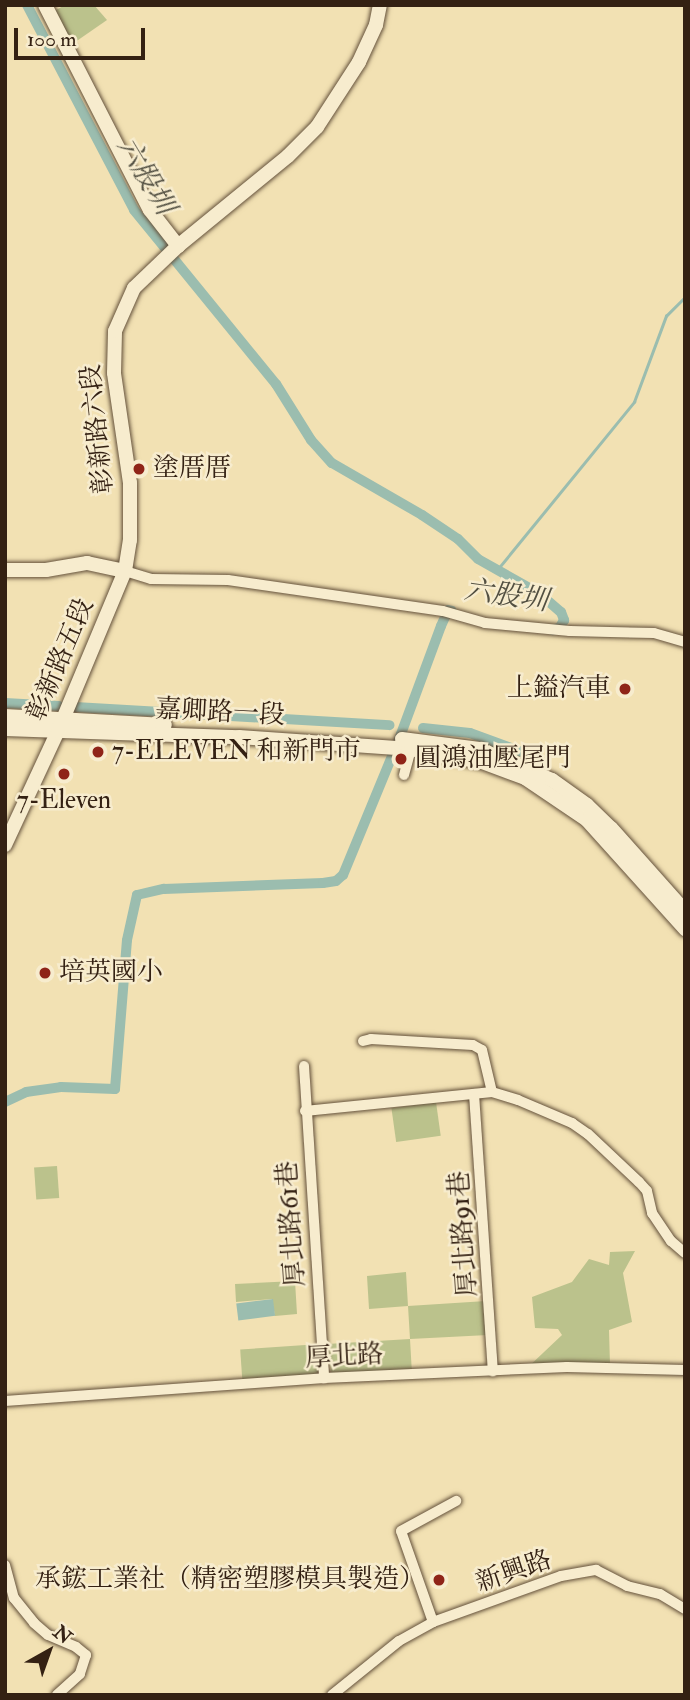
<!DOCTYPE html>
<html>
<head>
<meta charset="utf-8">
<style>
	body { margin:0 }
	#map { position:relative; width:690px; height:1700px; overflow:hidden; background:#f2e1b3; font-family:"IM FELL Double Pica","Noto Serif TC",serif }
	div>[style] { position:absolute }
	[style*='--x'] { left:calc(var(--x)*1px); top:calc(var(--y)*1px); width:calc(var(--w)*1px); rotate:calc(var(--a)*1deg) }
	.green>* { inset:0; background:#bbc28c; transform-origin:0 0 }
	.water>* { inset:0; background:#9bbdaf; transform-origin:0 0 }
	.stream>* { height:2.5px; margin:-1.25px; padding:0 1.25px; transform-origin:1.25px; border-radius:1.25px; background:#9bbdaf }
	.canal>* { height:10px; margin:-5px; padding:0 5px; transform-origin:5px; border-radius:5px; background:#9bbdaf }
	.roads { filter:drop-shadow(0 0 2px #64513b) drop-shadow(0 0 2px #64513b) }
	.street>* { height:10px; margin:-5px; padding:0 5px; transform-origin:5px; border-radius:5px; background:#f7ecce }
	.secondary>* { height:14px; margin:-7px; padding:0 7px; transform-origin:7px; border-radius:7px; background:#f7ecce }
	.dots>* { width:19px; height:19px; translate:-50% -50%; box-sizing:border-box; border:4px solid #f7ecce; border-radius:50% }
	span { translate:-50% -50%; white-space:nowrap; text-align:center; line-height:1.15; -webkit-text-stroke:5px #f7ecce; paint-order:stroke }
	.street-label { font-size:26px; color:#342113 }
	.poi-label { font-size:26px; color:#342113 }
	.left { translate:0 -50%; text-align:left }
	.right { translate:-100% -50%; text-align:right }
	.water-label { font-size:28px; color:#535042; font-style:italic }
	.frame { position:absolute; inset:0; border:7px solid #342113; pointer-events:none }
	.north { position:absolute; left:14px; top:1616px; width:70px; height:70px; -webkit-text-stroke:5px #f7ecce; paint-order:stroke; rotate:40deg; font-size:19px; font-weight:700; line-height:28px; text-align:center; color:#342113 }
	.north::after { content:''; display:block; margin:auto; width:24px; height:32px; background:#342113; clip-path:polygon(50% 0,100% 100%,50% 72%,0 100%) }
	.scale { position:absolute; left:14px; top:28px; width:131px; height:32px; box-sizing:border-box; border:4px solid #342113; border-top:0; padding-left:9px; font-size:21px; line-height:24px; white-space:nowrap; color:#342113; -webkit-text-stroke:5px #f7ecce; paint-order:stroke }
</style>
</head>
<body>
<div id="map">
	<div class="green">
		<i style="clip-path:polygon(65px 5px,94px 5px,107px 20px,68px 47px,49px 14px)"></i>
		<i style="left:436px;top:1102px;width:34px;height:45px;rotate:82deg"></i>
		<i style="left:57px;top:1166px;width:32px;height:23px;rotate:86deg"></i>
		<i style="clip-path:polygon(635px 1251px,623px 1273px,632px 1322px,609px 1330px,610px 1365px,525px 1370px,562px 1335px,558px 1329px,535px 1328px,532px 1297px,572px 1282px,589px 1259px,609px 1265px,610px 1252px)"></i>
		<i style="clip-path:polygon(406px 1272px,408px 1306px,486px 1301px,488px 1335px,410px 1339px,412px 1374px,332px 1376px,327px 1344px,410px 1339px,408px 1306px,369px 1309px,367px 1276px)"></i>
		<i style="clip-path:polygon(295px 1281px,297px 1314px,275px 1316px,272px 1299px,236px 1302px,235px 1284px)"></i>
		<i style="left:320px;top:1344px;width:30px;height:80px;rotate:86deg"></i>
	</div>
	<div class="water">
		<i style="left:273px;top:1299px;width:17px;height:37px;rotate:83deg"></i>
	</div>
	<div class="stream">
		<i style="--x:497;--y:570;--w:217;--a:-50.8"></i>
		<i style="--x:634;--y:402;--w:92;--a:-69.6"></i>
		<i style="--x:666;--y:316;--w:27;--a:-45"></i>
	</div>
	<div class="canal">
		<i style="--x:27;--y:5;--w:231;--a:62.4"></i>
		<i style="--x:134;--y:210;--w:225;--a:50.8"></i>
		<i style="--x:276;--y:384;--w:66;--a:58"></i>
		<i style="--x:311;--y:440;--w:31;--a:48"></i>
		<i style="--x:332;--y:463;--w:104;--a:30"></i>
		<i style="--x:422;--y:515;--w:43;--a:33.7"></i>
		<i style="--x:458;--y:539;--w:28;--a:45"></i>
		<i style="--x:478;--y:559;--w:71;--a:29.4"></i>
		<i style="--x:540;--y:594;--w:28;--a:41"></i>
		<i style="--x:561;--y:612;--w:9;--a:69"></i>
		<i style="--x:564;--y:620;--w:8;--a:120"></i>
		<i style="--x:560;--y:627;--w:8;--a:157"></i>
		<i style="--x:5;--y:703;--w:54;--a:3.2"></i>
		<i style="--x:75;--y:707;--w:315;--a:3.3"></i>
		<i style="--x:423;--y:728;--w:47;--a:6.1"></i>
		<i style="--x:470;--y:733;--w:55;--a:20.1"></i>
		<i style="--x:5;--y:1102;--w:23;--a:-25"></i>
		<i style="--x:26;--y:1092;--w:35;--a:-8"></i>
		<i style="--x:61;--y:1087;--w:54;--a:2.1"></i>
		<i style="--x:115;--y:1089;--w:149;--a:-85.4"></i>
		<i style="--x:127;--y:940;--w:46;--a:-77.5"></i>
		<i style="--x:137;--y:895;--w:28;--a:-13"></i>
		<i style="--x:164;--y:889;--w:159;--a:-2.2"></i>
		<i style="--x:323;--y:883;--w:13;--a:-9"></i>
		<i style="--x:336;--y:881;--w:9;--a:-41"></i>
		<i style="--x:343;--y:875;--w:152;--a:-67.6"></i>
		<i style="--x:401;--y:734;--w:115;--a:-69.7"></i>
		<i style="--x:441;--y:626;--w:17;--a:-66"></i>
		<i style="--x:448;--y:610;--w:4;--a:14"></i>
	</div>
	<div class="roads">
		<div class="street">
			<i style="--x:125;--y:571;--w:27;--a:17"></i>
			<i style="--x:151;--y:579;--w:77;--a:0.7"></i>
			<i style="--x:228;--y:580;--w:217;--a:8.2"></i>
			<i style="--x:443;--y:611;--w:44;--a:15.9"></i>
			<i style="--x:485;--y:623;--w:85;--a:5.4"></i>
			<i style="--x:570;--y:631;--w:84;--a:1.4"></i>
			<i style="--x:654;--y:633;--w:32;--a:16"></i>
			<i style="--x:404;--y:775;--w:27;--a:-75"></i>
			<i style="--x:363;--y:1041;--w:8;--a:-14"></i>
			<i style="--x:371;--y:1039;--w:102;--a:3.4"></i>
			<i style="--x:473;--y:1045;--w:10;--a:29"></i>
			<i style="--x:482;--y:1050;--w:43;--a:76.6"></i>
			<i style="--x:304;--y:1066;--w:313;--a:86.3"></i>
			<i style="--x:474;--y:1094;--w:278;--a:86.1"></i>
			<i style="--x:305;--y:1111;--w:188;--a:-5.8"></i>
			<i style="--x:492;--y:1092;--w:27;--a:17"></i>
			<i style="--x:518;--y:1100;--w:59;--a:23.1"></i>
			<i style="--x:572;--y:1123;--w:19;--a:35"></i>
			<i style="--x:588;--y:1134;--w:70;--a:43.3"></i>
			<i style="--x:639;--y:1182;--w:12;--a:48"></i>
			<i style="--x:647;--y:1191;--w:23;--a:77"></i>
			<i style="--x:652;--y:1213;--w:34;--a:56"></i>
			<i style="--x:671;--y:1241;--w:18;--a:41"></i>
			<i style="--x:5;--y:1401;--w:320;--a:-4.1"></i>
			<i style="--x:324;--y:1378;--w:243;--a:-2.6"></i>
			<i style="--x:567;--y:1367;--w:118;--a:1.5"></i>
			<i style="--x:5;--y:1565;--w:34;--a:75"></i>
			<i style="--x:14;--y:1598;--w:32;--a:51"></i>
			<i style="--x:34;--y:1623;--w:18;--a:41"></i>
			<i style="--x:48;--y:1635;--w:30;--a:23"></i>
			<i style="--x:76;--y:1647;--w:13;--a:39"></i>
			<i style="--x:86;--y:1655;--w:20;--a:108"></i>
			<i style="--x:80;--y:1674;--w:31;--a:138"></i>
			<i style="--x:433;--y:1622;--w:96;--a:-109.4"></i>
			<i style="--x:401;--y:1531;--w:63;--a:-28.6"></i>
			<i style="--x:332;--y:1695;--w:86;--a:-38.9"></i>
			<i style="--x:399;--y:1641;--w:39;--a:-29"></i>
			<i style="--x:433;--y:1622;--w:136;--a:-19.8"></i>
			<i style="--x:561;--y:1576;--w:36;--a:-10"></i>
			<i style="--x:596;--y:1570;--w:35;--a:27"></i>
			<i style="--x:627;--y:1586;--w:34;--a:14"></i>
			<i style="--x:660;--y:1594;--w:29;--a:31"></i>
		</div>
		<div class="secondary">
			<i style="--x:45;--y:5;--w:230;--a:62.9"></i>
			<i style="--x:150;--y:210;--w:46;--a:52.1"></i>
			<i style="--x:5;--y:570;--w:41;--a:0"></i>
			<i style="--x:46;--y:570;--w:42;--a:-9.7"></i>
			<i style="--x:87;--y:563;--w:39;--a:12"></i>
			<i style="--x:5;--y:716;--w:160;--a:3.2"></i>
			<i style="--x:5;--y:729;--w:234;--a:2"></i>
			<i style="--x:239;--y:737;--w:172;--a:4"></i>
			<i style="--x:411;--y:749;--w:72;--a:10.4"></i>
			<i style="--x:482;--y:762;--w:46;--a:20.4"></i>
			<i style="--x:525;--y:778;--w:75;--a:34.1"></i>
			<i style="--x:587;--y:820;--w:147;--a:48"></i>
			<i style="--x:402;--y:739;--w:78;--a:7.4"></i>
			<i style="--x:479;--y:749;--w:79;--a:23"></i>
			<i style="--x:552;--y:780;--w:43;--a:35.5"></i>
			<i style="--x:587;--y:805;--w:33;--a:44"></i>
			<i style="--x:611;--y:828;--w:111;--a:48.3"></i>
			<i style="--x:5;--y:845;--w:126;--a:-65.1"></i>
			<i style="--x:58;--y:731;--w:173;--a:-67.3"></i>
			<i style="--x:125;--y:571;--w:31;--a:-81"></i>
			<i style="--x:130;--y:540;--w:57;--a:-90"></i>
			<i style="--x:130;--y:483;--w:111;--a:-98.3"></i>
			<i style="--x:114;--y:373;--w:42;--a:-88.6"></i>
			<i style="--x:115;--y:331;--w:47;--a:-66.2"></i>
			<i style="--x:134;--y:288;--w:61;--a:-43.7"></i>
			<i style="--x:178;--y:246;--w:142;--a:-39.3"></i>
			<i style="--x:288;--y:156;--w:41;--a:-45"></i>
			<i style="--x:317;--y:127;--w:77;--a:-57.1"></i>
			<i style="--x:359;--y:62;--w:41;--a:-65.3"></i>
			<i style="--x:376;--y:25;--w:20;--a:-79"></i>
		</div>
	</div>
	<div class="dots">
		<i style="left:139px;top:469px;background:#8f2418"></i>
		<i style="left:625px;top:689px;background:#8f2418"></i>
		<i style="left:98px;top:752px;background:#8f2418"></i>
		<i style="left:401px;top:759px;background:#8f2418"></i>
		<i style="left:64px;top:774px;background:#8f2418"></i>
		<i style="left:45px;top:973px;background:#8f2418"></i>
		<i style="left:439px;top:1580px;background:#8f2418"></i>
	</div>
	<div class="street-label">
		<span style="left:98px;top:429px;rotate:-96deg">彰新路六段</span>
		<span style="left:61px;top:660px;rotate:-67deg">彰新路五段</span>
		<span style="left:220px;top:713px;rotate:3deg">嘉卿路一段</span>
		<span style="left:292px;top:1224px;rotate:-94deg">厚北路61巷</span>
		<span style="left:464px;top:1234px;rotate:-94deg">厚北路91巷</span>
		<span style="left:344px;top:1357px;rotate:-3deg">厚北路</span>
		<span style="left:514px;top:1572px;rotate:-19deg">新興路</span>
	</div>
	<div class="poi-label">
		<span class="left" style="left:153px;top:469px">塗厝厝</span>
		<span class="right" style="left:611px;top:689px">上鎰汽車</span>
		<span class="left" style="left:112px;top:752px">7-ELEVEN 和新門市</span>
		<span class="left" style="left:415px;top:759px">圓鴻油壓尾門</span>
		<span style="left:64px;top:801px">7-Eleven</span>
		<span class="left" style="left:59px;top:973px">培英國小</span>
		<span class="right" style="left:425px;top:1580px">承鋐工業社（精密塑膠模具製造）</span>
	</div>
	<div class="water-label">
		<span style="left:145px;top:176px;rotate:59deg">六股圳</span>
		<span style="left:506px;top:596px;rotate:8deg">六股圳</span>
	</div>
	<div class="frame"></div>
	<div class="north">N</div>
	<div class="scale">100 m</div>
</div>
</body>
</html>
